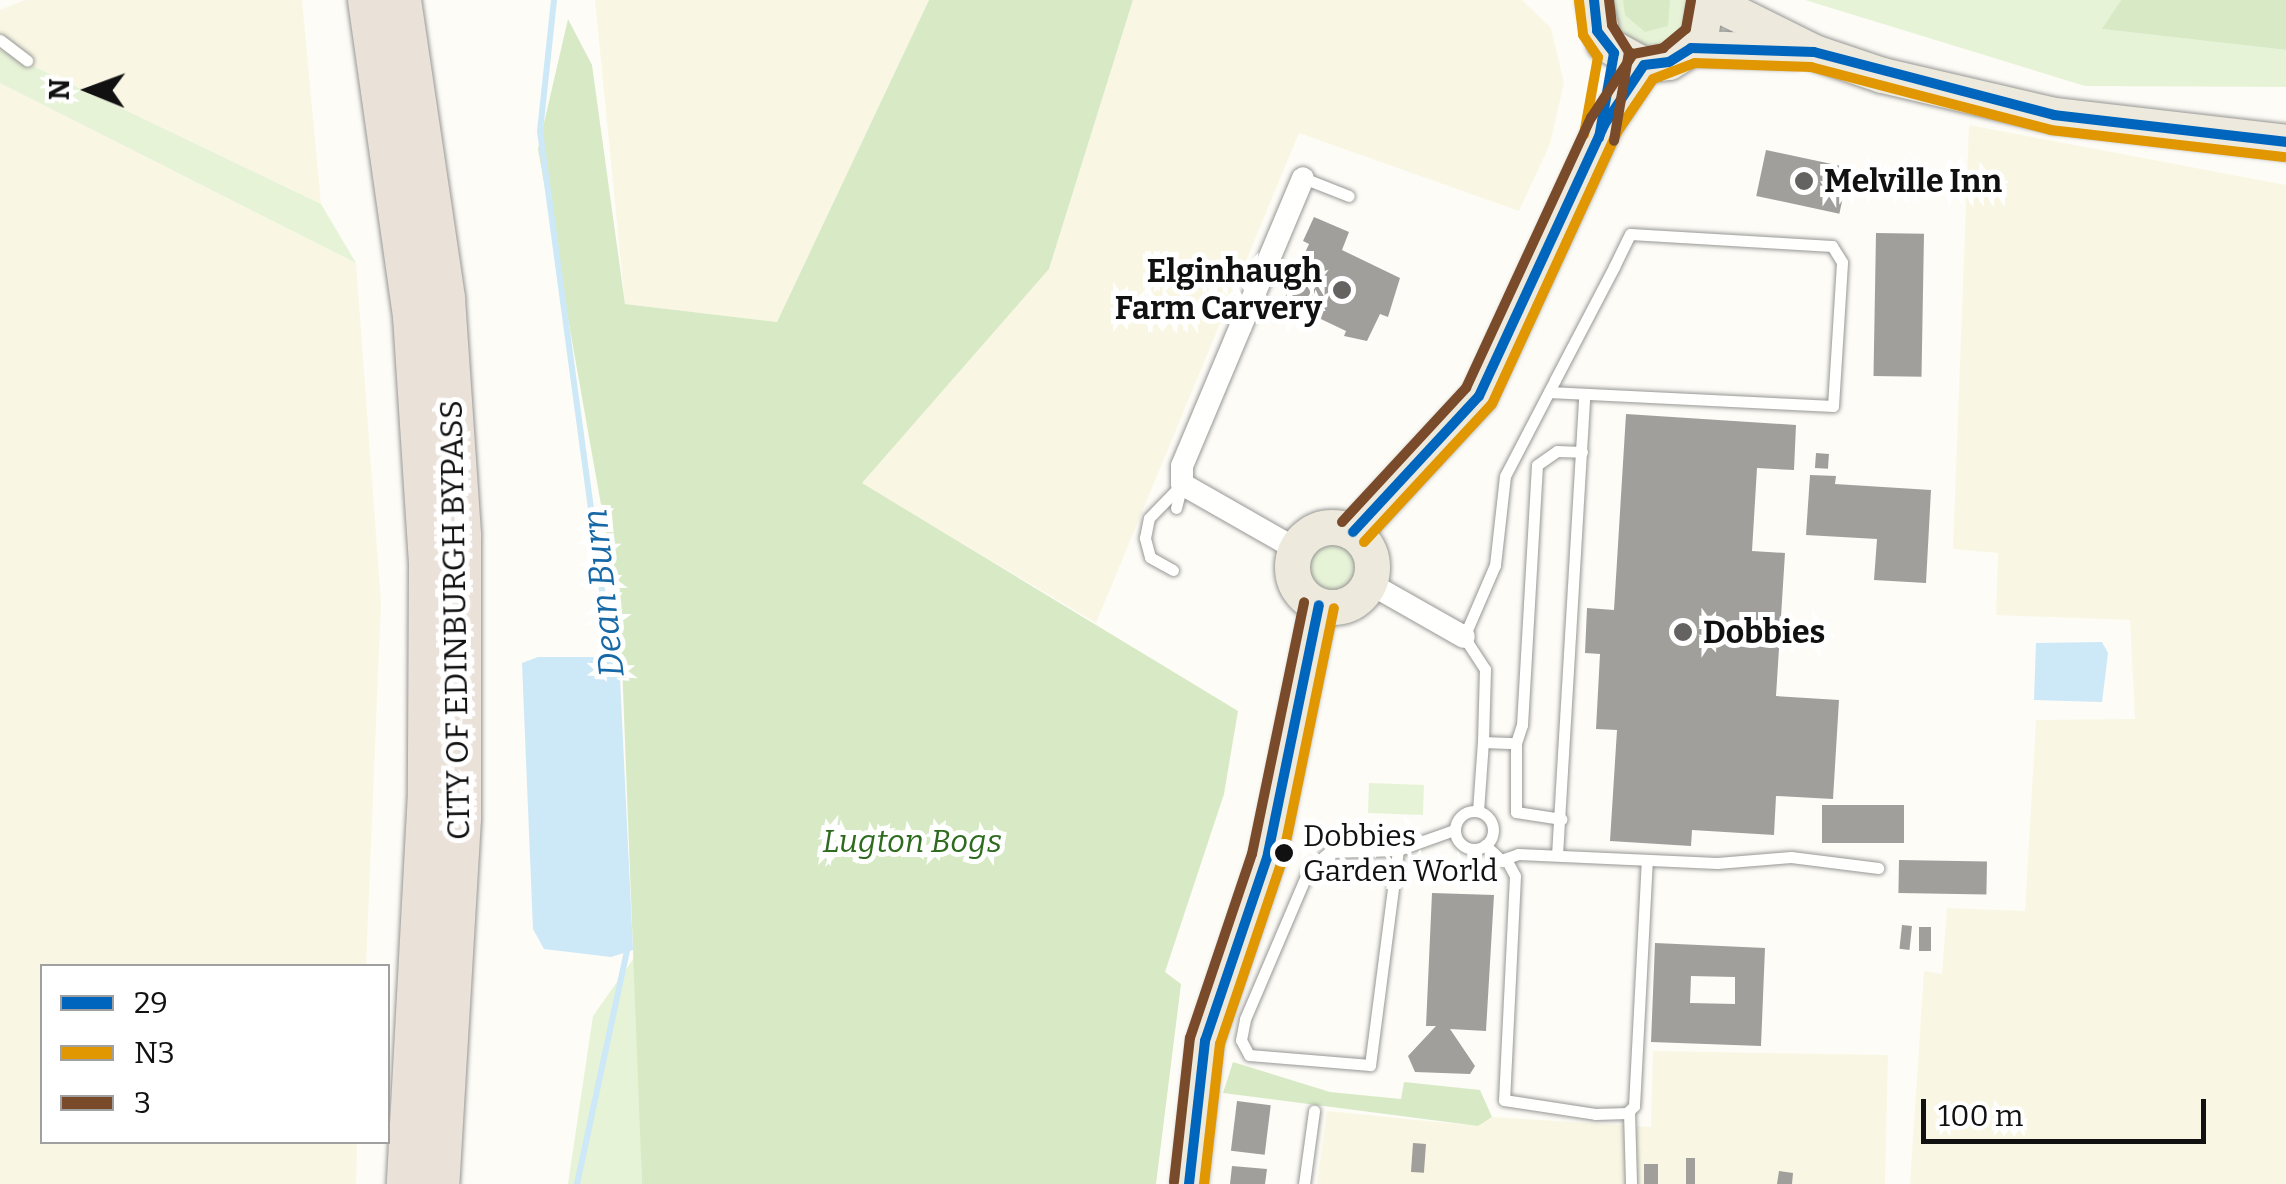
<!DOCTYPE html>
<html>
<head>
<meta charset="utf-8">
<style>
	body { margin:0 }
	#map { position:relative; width:2286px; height:1184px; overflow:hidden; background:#fdfcf7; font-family:Bitter,serif }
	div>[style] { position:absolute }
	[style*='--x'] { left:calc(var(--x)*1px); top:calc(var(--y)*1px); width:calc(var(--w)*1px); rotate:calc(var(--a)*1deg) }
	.farmland>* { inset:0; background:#f9f7e4 }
	.green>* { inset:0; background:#e7f3d7; transform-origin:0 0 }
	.round { border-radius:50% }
	.forest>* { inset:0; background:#d8eac5 }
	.water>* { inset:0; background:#cde8f7 }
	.stream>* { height:6px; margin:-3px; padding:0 3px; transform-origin:3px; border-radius:3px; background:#cde8f7 }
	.building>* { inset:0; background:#a19f9c; transform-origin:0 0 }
	.roads { filter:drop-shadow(0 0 2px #979795) drop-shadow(0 0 2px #979795) }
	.lane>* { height:11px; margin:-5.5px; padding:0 5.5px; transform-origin:5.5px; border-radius:5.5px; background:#fffffe }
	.lane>.ring { margin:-5.5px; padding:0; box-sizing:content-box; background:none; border:11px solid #fffffe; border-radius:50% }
	.street>* { height:22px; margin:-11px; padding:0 11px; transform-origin:11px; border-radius:11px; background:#fffffe }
	.primary>* { height:35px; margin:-17.5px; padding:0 17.5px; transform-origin:17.5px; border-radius:17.5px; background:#ede9dc }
	.primary>.ring { margin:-17.5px; padding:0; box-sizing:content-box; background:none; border:35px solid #ede9dc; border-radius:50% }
	.highway>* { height:40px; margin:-20px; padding:0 20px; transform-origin:20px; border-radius:20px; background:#eae1d8 }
	.bus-1>* { height:10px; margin:-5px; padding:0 5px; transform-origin:5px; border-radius:5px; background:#0065bd }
	.bus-2>* { height:10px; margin:-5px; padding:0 5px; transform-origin:5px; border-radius:5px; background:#e09702 }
	.bus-3>* { height:10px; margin:-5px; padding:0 5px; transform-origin:5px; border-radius:5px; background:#7a4b2a }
	.dots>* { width:28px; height:28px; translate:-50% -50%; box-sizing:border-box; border:5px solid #fff; border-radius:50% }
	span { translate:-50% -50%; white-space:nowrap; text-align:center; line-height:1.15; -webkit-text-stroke:10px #fff; paint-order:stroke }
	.bus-label { font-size:30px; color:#111 }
	.left { translate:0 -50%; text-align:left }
	.poi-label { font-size:32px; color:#111; font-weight:700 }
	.right { translate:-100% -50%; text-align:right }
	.street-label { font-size:32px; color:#111 }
	.park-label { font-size:32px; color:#2f6b1f; font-style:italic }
	.water-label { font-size:35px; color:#1768a6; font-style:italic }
	.legend { position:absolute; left:40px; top:964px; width:350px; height:180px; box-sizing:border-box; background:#fff; border:2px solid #a0a0a0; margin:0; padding:12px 18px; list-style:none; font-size:30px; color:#111 }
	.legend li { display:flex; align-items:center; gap:20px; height:50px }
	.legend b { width:50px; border:2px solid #a0a0a0 }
	.north { position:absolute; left:40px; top:40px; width:100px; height:100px; -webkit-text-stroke:8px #fff; paint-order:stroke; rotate:271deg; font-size:28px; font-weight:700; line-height:40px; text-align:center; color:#111 }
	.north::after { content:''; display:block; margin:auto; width:35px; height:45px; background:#111; clip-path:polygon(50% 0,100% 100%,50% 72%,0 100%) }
	.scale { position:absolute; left:1921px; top:1099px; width:285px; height:45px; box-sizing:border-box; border:5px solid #111; border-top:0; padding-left:12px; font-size:30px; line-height:35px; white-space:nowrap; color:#111; -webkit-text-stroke:8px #fff; paint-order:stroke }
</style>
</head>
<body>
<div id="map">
	<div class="farmland">
		<i style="clip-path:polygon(25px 0,302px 0,321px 204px,0 50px,0 10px)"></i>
		<i style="clip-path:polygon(595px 0,929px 0,777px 322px,625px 304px)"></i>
		<i style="clip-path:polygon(1133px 0,1522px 0,1551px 28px,1564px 83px,1550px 144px,1519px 211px,1299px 133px,1096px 623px,861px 483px,1049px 269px)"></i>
		<i style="clip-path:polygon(0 83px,356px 263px,381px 602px,366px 966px,42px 966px,42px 1142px,357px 1142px,356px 1184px,0 1184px)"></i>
		<i style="clip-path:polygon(1969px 125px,2286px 185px,2286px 1184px,1910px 1184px,1924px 971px,1942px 974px,1947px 908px,2025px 911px,2036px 720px,2135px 719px,2130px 620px,1996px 615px,1998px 553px,1953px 549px)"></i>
		<i style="clip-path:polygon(1653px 1051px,1888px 1055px,1885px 1184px,1317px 1184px,1327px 1111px,1478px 1126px,1492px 1117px,1651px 1127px)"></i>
	</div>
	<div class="green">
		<i style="clip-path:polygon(1612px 0,1690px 0,1691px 14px,1681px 36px,1659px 49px,1634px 46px,1615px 28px)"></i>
		<i style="clip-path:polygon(1805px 0,2121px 0,2103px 29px,2286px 50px,2286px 87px,2085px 86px)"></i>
		<i style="clip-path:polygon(0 50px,321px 204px,356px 263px,0 83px)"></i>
		<i class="round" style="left:1304px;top:539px;width:56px;height:56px"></i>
		<i style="left:1369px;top:783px;width:55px;height:30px;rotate:2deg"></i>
		<i style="clip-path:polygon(636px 955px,642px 1184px,568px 1184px,593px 1016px)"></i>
	</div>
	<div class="forest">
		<i style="clip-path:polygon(929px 0,1133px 0,1049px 269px,862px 483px,1238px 711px,1224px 794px,1165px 972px,1181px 984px,1156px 1184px,642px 1184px,620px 612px,538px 149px,568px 19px,592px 65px,625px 304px,777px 322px)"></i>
		<i style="clip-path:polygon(1623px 0,1670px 0,1668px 26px,1645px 32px,1625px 15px)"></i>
		<i style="clip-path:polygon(2121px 0,2286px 0,2286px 50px,2102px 29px)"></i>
		<i style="clip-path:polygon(1233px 1062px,1330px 1092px,1401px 1099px,1404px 1082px,1480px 1090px,1492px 1117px,1478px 1126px,1223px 1093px)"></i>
	</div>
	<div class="water">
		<i style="clip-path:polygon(2102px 642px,2108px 653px,2102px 702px,2034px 700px,2036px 643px)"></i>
		<i style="clip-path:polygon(538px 657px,619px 657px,633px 950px,611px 957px,544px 949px,533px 929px,522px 663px)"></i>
	</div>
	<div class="stream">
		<i style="--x:554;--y:0;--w:132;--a:96.1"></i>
		<i style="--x:540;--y:131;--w:538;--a:82.31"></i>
		<i style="--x:577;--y:1184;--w:243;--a:-77.9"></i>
	</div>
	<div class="building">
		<i style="left:1766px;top:150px;width:85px;height:47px;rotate:12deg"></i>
		<i style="clip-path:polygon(1314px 217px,1349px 232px,1342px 250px,1400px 278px,1388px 317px,1380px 314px,1367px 341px,1344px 336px,1346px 331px,1283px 301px,1309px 244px,1303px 241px)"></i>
		<i style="left:1876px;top:233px;width:48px;height:143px;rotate:1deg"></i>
		<i style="clip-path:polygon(1626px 414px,1796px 425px,1794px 470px,1757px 468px,1752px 551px,1785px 553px,1776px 696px,1839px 700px,1833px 799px,1776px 796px,1774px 835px,1692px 830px,1691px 846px,1610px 841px,1617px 730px,1596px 729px,1600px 654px,1585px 653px,1587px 608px,1614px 610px)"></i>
		<i style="left:1816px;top:453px;width:13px;height:15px;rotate:4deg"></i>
		<i style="clip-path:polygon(1810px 475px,1836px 476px,1835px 484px,1931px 490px,1926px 583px,1874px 580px,1877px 539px,1806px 535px)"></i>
		<i style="left:1822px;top:805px;width:82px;height:38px"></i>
		<i style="left:1899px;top:860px;width:88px;height:33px;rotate:1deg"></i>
		<i style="clip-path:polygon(1432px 893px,1494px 895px,1486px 1031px,1450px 1029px,1475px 1066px,1470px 1074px,1415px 1072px,1408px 1056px,1436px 1026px,1426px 1026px)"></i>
		<i style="left:1902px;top:925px;width:10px;height:24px;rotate:6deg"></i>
		<i style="left:1919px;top:927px;width:12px;height:24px"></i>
		<i style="clip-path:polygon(evenodd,1655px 943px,1765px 948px,1761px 1046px,1651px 1042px,1655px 943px,1691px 976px,1735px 977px,1735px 1004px,1690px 1003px,1691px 976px)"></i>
		<i style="left:1237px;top:1101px;width:34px;height:50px;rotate:7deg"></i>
		<i style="left:1413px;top:1143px;width:13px;height:29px;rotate:4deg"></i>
		<i style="left:1686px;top:1158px;width:9px;height:26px"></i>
		<i style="left:1644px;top:1164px;width:14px;height:20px"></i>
		<i style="clip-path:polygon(1232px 1166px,1267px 1169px,1265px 1184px,1230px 1184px)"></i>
		<i style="clip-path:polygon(1779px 1171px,1793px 1173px,1792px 1184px,1777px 1184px)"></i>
	</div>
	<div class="roads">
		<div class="lane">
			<i style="--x:0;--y:40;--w:34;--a:37"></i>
			<i style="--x:1303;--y:178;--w:49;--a:21.4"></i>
			<i style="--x:1549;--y:392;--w:284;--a:2.8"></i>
			<i style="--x:1833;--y:406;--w:144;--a:-86.4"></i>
			<i style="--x:1842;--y:262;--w:19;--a:-122"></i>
			<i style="--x:1832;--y:246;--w:202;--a:-176.6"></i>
			<i style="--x:1630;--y:234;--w:37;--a:116"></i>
			<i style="--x:1614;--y:267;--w:127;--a:117.6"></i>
			<i style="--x:1555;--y:380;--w:108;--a:117.5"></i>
			<i style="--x:1505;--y:476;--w:90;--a:96.4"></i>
			<i style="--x:1495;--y:565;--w:78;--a:113.3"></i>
			<i style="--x:1464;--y:637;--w:38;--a:57"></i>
			<i style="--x:1485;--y:669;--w:73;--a:91.6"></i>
			<i style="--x:1483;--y:742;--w:33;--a:2"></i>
			<i style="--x:1516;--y:743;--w:19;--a:-72"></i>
			<i style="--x:1522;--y:725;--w:260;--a:-86.7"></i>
			<i style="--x:1537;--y:465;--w:24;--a:-35"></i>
			<i style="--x:1557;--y:451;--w:25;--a:2"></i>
			<i style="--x:1176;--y:508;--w:25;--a:-76"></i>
			<i style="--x:1173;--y:570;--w:26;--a:-151"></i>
			<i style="--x:1150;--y:557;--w:20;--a:-105"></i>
			<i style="--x:1145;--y:538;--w:20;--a:-79"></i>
			<i style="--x:1149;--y:518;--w:47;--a:-45.9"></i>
			<i style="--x:1516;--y:743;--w:69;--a:90"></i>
			<i style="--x:1516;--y:812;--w:46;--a:8.8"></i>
			<i class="ring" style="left:1455px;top:811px;width:27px;height:27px"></i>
			<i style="--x:1478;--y:811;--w:69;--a:-85.9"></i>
			<i style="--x:1485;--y:845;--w:22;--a:43"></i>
			<i style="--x:1501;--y:860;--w:18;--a:-19"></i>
			<i style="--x:1518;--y:854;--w:199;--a:2.6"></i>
			<i style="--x:1717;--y:863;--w:74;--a:-4.6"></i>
			<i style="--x:1791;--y:857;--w:88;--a:7.2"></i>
			<i style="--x:1398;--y:850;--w:217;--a:97.4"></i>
			<i style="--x:1370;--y:1065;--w:121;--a:-175.3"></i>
			<i style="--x:1249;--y:1055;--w:17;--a:-118"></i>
			<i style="--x:1241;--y:1040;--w:21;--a:-79"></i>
			<i style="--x:1245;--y:1019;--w:163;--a:-66.9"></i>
			<i style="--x:1309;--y:869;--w:26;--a:-40"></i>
			<i style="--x:1329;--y:852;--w:69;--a:-1.7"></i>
			<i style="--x:1398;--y:850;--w:59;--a:-19.7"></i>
			<i style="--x:1557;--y:855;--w:461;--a:-86.6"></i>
			<i style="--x:1506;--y:859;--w:19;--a:62"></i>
			<i style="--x:1515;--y:876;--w:224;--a:92.8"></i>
			<i style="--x:1504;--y:1100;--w:92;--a:8.7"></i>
			<i style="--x:1595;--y:1114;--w:32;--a:-2"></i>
			<i style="--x:1627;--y:1113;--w:10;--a:-45"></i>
			<i style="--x:1634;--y:1106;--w:246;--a:-87"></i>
			<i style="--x:1629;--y:1111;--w:73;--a:88.4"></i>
			<i style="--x:1304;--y:1184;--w:74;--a:-82.2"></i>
		</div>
		<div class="street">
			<i style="--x:1296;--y:549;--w:131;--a:-150.3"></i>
			<i style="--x:1182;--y:484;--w:18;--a:-90"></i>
			<i style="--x:1182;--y:466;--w:312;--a:-67.2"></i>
			<i style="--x:1369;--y:583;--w:109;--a:29.6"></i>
		</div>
		<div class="primary">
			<i style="--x:1594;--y:0;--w:44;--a:76.9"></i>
			<i style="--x:1604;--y:43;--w:46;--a:28.8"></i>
			<i style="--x:1644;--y:65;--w:25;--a:-7"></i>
			<i style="--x:1669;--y:62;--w:26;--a:-32"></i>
			<i style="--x:1691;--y:48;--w:14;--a:-51"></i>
			<i style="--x:1700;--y:37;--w:37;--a:-81"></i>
			<i style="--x:1709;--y:0;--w:117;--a:26.3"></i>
			<i style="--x:1814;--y:52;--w:72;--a:18.7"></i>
			<i style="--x:1882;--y:75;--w:177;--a:13.1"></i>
			<i style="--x:2054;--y:115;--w:234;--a:6.6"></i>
			<i style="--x:1691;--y:48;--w:102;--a:1.7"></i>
			<i class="ring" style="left:1292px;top:527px;width:45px;height:45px"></i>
			<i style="--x:1353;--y:532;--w:185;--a:-47.2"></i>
			<i style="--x:1479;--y:396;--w:298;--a:-65.2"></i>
			<i style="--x:1604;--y:125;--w:72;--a:-56.3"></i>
			<i style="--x:1189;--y:1184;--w:144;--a:-83.6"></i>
			<i style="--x:1205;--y:1041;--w:193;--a:-71.3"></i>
			<i style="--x:1267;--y:858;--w:258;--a:-78.4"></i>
		</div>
		<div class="highway">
			<i style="--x:368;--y:0;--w:319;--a:81.9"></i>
			<i style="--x:413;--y:316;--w:248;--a:86.3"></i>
			<i style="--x:429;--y:563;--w:229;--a:90.3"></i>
			<i style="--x:428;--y:792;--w:393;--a:93.1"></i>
			<i style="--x:401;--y:0;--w:302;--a:81.6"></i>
			<i style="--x:445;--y:299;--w:238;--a:86.1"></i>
			<i style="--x:461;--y:536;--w:283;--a:90"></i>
			<i style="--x:461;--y:819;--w:366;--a:93.4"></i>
		</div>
	</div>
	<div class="bus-1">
		<i style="--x:1594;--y:0;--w:31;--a:84"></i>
		<i style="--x:1597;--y:31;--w:28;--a:52"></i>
		<i style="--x:1614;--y:53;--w:86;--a:100"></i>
		<i style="--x:1353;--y:532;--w:185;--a:-47.2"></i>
		<i style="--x:1479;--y:396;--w:298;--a:-65.2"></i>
		<i style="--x:1604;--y:125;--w:72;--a:-56.3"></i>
		<i style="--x:1644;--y:65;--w:25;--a:-7"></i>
		<i style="--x:1669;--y:62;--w:26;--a:-32"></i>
		<i style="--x:1691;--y:48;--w:123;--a:1.9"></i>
		<i style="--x:1814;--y:52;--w:248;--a:14.7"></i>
		<i style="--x:2054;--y:115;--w:234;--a:6.6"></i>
		<i style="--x:1189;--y:1184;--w:144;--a:-83.6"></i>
		<i style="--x:1205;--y:1041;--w:193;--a:-71.3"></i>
		<i style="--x:1267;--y:858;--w:258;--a:-78.4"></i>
	</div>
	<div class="bus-2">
		<i style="--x:1579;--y:1;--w:34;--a:83"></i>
		<i style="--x:1583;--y:35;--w:27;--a:56"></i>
		<i style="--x:1598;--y:57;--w:79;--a:100.2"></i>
		<i style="--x:1364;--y:542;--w:188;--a:-47.2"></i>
		<i style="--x:1492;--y:404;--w:299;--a:-65.3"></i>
		<i style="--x:1617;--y:132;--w:64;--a:-55.8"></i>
		<i style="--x:1653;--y:79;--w:45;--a:-20.9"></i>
		<i style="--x:1695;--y:63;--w:116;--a:2"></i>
		<i style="--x:1811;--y:67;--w:248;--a:14.7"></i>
		<i style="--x:2051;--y:130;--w:235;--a:6.6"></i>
		<i style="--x:1204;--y:1184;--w:141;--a:-83.5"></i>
		<i style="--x:1220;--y:1044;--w:193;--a:-71.3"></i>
		<i style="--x:1282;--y:861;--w:258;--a:-78.4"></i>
	</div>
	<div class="bus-3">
		<i style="--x:1609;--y:0;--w:25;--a:83"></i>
		<i style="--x:1612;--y:25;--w:32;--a:58"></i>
		<i style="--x:1629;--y:52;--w:90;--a:99.6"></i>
		<i style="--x:1342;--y:522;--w:183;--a:-47.2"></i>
		<i style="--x:1466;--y:388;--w:298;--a:-65.2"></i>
		<i style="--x:1591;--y:118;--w:77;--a:-56.7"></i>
		<i style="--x:1633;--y:54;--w:31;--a:-11"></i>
		<i style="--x:1663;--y:48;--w:30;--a:-40"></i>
		<i style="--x:1686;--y:29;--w:29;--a:-80"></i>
		<i style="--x:1174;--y:1182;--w:145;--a:-83.7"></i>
		<i style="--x:1190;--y:1038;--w:194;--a:-71.4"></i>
		<i style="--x:1252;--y:854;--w:257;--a:-78.3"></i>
	</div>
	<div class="dots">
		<i style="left:1804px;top:181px;background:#646362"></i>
		<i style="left:1342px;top:290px;background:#646362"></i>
		<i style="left:1683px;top:632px;background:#646362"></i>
		<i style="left:1284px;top:853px;background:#111"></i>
	</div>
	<div class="bus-label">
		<span class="left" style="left:1303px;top:853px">Dobbies<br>Garden World</span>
	</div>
	<div class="poi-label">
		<span class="left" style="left:1824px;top:181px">Melville Inn</span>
		<span class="right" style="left:1322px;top:290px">Elginhaugh<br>Farm Carvery</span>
		<span class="left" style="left:1703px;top:632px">Dobbies</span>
	</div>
	<div class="street-label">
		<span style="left:455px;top:620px;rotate:-91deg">CITY OF EDINBURGH BYPASS</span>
	</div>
	<div class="park-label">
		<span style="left:912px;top:841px">Lugton Bogs</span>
	</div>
	<div class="water-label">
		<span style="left:603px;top:593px;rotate:-96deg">Dean Burn</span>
	</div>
	<ul class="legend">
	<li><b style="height:12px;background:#0065bd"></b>29</li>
	<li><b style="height:12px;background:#e09702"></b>N3</li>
	<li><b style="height:12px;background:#7a4b2a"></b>3</li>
	</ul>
	<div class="north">N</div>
	<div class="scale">100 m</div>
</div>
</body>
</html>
